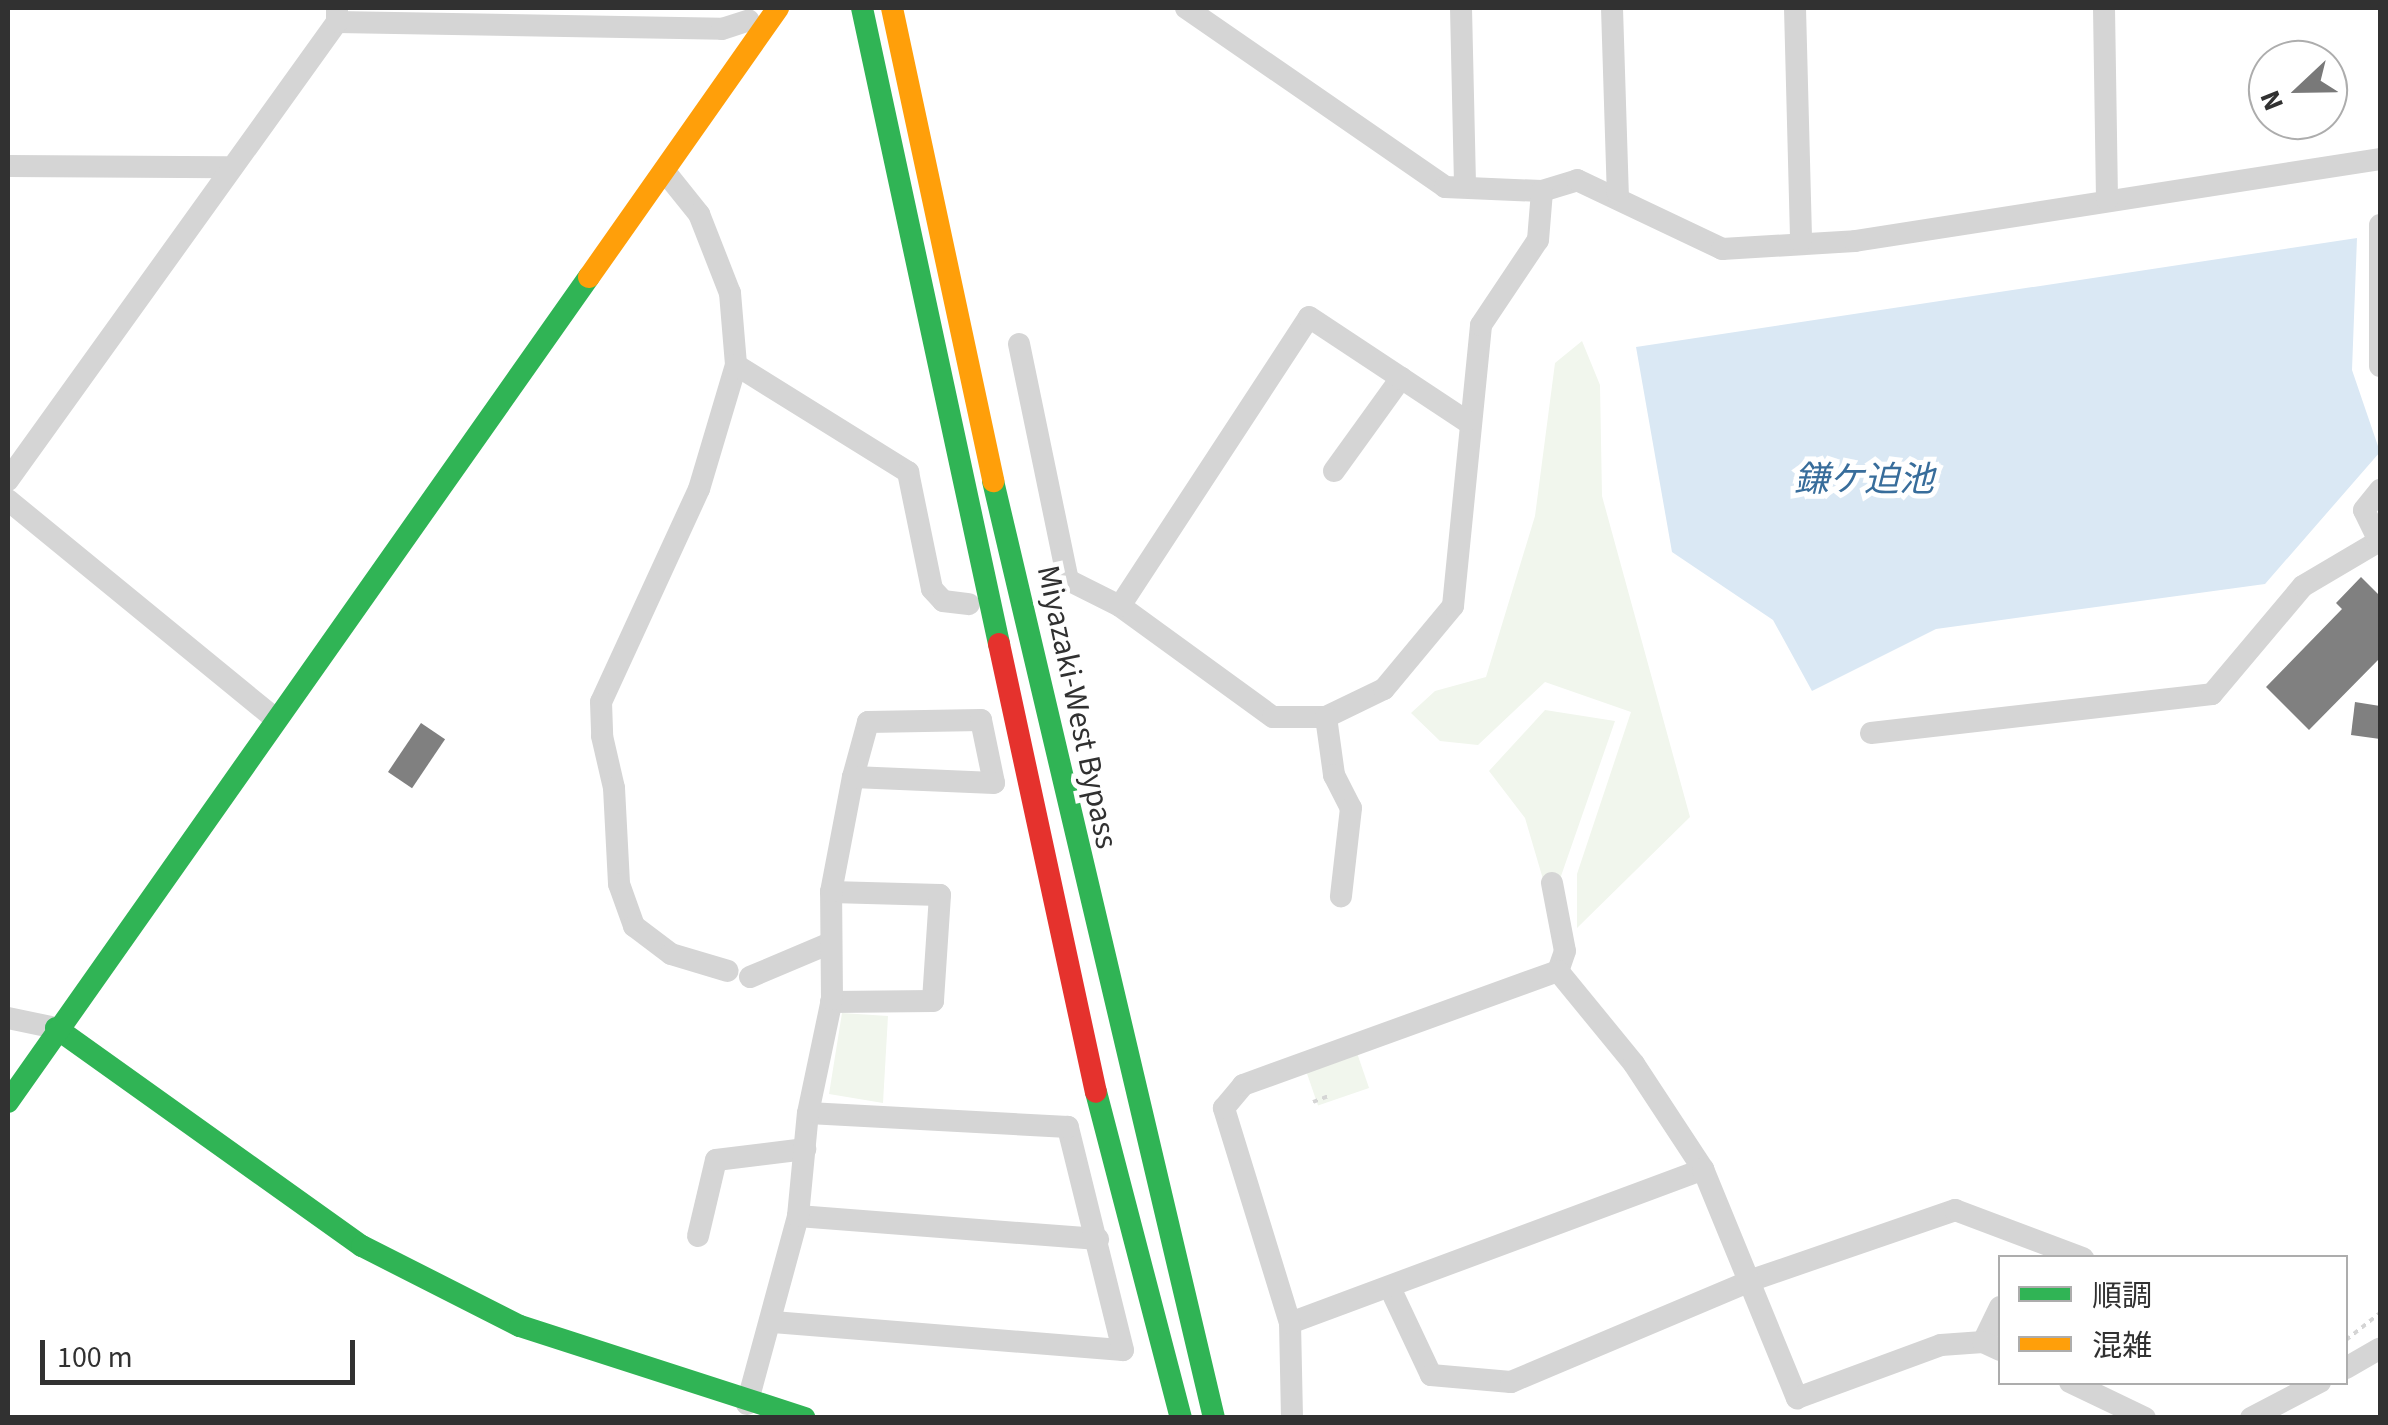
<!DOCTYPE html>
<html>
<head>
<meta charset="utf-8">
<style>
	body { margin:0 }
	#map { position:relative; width:2388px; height:1425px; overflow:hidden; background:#fff; font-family:"Source Sans 3","Noto Sans JP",sans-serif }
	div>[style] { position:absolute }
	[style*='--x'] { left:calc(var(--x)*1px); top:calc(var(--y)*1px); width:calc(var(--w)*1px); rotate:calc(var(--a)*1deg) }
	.green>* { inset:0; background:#f1f6ed; transform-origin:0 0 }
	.water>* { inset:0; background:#dae8f4 }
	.building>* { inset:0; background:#808080; transform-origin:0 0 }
	.path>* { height:4px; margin-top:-2px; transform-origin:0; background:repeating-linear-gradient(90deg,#d5d5d5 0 5px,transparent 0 10px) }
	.street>* { height:22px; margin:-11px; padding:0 11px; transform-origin:11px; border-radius:11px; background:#d5d5d5 }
	.fast>* { height:22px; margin:-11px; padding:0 11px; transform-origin:11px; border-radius:11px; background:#30b455 }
	.slow>* { height:22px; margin:-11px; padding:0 11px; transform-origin:11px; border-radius:11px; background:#ff9f0a }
	.jam>* { height:22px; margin:-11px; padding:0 11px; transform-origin:11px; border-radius:11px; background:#e5322d }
	span { translate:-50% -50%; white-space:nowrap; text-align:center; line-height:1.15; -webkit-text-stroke:10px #fff; paint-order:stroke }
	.street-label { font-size:32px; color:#313131 }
	.water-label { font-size:35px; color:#386d9b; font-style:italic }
	.frame { position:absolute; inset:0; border:10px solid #313131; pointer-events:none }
	.legend { position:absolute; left:1998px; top:1255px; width:350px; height:130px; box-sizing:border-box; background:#fff; border:2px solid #adadad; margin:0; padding:12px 18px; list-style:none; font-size:30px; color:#313131 }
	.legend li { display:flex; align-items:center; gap:20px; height:50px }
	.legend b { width:50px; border:2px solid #adadad }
	.north { position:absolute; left:2248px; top:40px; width:100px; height:100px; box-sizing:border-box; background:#fff; border:2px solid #adadad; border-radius:50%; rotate:248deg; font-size:28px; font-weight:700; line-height:40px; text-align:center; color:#313131 }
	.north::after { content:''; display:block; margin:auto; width:35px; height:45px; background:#797979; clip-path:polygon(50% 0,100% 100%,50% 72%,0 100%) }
	.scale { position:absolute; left:40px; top:1340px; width:315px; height:45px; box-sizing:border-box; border:5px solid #313131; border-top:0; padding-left:12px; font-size:30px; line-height:35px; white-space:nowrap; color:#313131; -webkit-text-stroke:8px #fff; paint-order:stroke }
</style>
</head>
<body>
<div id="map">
	<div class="green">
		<i style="clip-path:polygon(1582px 341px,1600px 385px,1602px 496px,1690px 817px,1577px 928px,1577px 874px,1631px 712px,1545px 682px,1478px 745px,1440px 741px,1411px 713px,1435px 691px,1486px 677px,1535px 516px,1555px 363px)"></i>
		<i style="clip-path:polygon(1545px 710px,1615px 721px,1560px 879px,1545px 886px,1525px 818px,1489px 771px)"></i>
		<i style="clip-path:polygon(842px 1013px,888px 1016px,883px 1103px,829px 1094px)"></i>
		<i style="left:1357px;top:1053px;width:37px;height:54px;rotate:71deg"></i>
	</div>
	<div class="water">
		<i style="clip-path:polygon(2357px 238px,2352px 370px,2380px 452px,2265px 584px,1936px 629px,1812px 691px,1773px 620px,1672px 552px,1636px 347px)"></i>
	</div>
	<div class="building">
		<i style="clip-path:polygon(2361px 577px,2380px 596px,2380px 658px,2309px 730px,2266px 687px,2342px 609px,2336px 603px)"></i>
		<i style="clip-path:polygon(2355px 702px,2380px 706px,2380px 739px,2351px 735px)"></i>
		<i style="left:421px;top:723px;width:29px;height:59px;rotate:34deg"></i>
	</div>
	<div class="path">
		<i style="--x:1313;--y:1102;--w:17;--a:-21"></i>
		<i style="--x:2346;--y:1340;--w:43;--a:-38.5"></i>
	</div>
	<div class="street">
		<i style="--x:1186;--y:8;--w:315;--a:34.6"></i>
		<i style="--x:1445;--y:187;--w:97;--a:2.4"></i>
		<i style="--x:1542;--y:191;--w:37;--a:-17"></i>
		<i style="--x:1577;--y:180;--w:161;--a:25.4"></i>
		<i style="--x:1722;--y:249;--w:133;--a:-3.4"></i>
		<i style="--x:1855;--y:241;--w:531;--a:-8.88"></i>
		<i style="--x:1461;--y:8;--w:177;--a:88.7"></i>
		<i style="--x:1612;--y:8;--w:186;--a:88.2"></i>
		<i style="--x:1795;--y:8;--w:233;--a:88.5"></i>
		<i style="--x:2104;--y:8;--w:192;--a:89.1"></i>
		<i style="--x:337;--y:22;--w:385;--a:1"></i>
		<i style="--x:722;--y:29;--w:28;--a:-18"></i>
		<i style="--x:8;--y:166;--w:218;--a:0.3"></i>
		<i style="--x:666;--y:173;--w:53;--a:51.2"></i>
		<i style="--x:699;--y:214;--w:85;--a:68.6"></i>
		<i style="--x:730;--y:293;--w:72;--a:85.2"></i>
		<i style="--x:736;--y:365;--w:129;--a:106.6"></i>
		<i style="--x:699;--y:489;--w:234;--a:114.7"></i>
		<i style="--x:601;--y:702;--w:34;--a:88"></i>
		<i style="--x:602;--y:736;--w:53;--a:77"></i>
		<i style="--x:614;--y:788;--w:96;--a:87"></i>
		<i style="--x:619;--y:884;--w:45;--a:70.3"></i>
		<i style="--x:634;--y:926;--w:46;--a:37.1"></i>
		<i style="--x:671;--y:954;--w:59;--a:16.6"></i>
		<i style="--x:2380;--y:225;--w:141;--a:90"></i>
		<i style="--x:1019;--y:344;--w:241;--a:78.3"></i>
		<i style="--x:736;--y:365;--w:203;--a:31.9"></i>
		<i style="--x:908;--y:472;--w:119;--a:78.4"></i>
		<i style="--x:932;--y:589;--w:16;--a:47"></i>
		<i style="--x:943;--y:601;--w:26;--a:7"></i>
		<i style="--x:1334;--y:471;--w:115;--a:-54.2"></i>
		<i style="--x:8;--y:480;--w:564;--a:-54.31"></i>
		<i style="--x:337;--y:22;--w:14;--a:-90"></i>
		<i style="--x:8;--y:500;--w:344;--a:39.3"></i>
		<i style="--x:1049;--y:580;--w:19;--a:0"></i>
		<i style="--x:1068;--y:580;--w:58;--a:26.6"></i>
		<i style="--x:1120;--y:606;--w:189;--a:36"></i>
		<i style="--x:1273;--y:717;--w:53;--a:0"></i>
		<i style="--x:1326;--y:717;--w:64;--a:-25.8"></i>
		<i style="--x:1384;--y:689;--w:108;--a:-50.3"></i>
		<i style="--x:1453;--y:606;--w:282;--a:-84.3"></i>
		<i style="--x:1481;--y:325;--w:102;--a:-56.2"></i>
		<i style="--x:1538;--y:240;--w:49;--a:-85.3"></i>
		<i style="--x:1120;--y:606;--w:345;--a:-56.8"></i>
		<i style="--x:1309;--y:317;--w:188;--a:33.5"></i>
		<i style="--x:1326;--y:717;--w:59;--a:82.1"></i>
		<i style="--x:1334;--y:775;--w:37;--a:63"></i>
		<i style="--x:1351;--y:808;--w:89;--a:96.5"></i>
		<i style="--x:1871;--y:733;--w:343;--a:-6.5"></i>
		<i style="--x:2212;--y:694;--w:141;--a:-49.9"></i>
		<i style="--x:2303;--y:586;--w:88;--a:-30.6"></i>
		<i style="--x:2379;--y:541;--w:34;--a:-116"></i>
		<i style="--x:2364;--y:510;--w:26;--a:-51"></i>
		<i style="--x:1552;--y:883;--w:69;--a:79.2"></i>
		<i style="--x:1565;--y:951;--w:21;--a:109"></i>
		<i style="--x:831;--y:892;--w:109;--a:1.6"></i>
		<i style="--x:940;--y:895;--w:106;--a:93.8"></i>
		<i style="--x:933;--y:1001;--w:102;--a:179.4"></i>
		<i style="--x:750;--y:977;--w:85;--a:-22.9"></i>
		<i style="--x:8;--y:1018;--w:49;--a:11.8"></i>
		<i style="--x:798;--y:1216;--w:301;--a:4.4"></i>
		<i style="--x:698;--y:1236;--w:78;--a:-76.7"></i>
		<i style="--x:716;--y:1160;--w:90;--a:-7"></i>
		<i style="--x:1391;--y:1290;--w:94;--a:64.8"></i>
		<i style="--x:1431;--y:1375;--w:80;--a:5"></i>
		<i style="--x:1511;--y:1382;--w:262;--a:-22.9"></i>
		<i style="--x:1752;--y:1280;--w:215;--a:-19"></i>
		<i style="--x:1955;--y:1210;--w:137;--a:20.6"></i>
		<i style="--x:773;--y:1322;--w:351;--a:4.6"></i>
		<i style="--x:1123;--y:1350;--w:230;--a:-103.9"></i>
		<i style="--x:1068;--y:1127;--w:260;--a:-176.9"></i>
		<i style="--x:1290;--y:1323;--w:441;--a:-20.4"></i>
		<i style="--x:1983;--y:1342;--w:39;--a:-64"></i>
		<i style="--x:2346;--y:1368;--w:39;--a:-30"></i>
		<i style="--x:2070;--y:1382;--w:83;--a:25.6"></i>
		<i style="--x:747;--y:1404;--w:195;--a:-74.8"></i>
		<i style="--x:798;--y:1216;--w:103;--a:-84.5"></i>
		<i style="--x:808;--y:1113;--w:116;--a:-78.1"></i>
		<i style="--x:832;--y:999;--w:107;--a:-90.5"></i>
		<i style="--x:831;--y:892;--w:117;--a:-79.2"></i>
		<i style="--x:853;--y:777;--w:57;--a:-74.7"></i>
		<i style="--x:868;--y:722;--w:113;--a:-1"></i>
		<i style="--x:981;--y:720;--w:64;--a:78.3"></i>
		<i style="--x:994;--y:783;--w:141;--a:-177.6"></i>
		<i style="--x:1292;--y:1418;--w:95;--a:-91.2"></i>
		<i style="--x:1290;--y:1323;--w:225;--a:-107.1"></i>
		<i style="--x:1224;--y:1108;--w:30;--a:-50"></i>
		<i style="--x:1243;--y:1085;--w:335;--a:-19.9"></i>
		<i style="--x:1558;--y:971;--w:120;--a:50.7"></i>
		<i style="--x:1634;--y:1064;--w:126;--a:56.7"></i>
		<i style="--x:1703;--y:1169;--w:248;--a:67.7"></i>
		<i style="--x:1797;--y:1398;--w:153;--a:-20.2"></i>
		<i style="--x:1941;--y:1345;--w:42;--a:-4.1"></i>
		<i style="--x:1983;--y:1342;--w:19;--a:25"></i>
		<i style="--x:2251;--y:1418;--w:78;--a:-27.6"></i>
	</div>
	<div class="fast">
		<i style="--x:862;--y:8;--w:651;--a:77.84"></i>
		<i style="--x:993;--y:481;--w:963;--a:76.73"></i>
		<i style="--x:56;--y:1028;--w:376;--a:35.5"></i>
		<i style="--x:362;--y:1246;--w:177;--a:26.9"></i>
		<i style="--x:520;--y:1326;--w:299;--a:17.9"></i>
		<i style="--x:1096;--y:1092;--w:337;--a:75.4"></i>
		<i style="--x:8;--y:1102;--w:1009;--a:-54.85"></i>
	</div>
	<div class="slow">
		<i style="--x:892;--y:8;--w:484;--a:77.9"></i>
		<i style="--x:589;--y:277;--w:329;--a:-54.9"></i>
	</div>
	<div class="jam">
		<i style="--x:999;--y:644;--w:458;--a:77.8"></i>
	</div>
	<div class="street-label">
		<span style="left:1077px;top:707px;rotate:78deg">Miyazaki-West Bypass</span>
	</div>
	<div class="water-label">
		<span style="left:1864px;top:480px">鎌ケ迫池</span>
	</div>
	<div class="frame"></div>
	<ul class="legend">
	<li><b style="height:12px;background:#30b455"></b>順調</li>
	<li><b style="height:12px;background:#ff9f0a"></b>混雑</li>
	</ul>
	<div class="north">N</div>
	<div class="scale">100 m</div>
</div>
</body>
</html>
